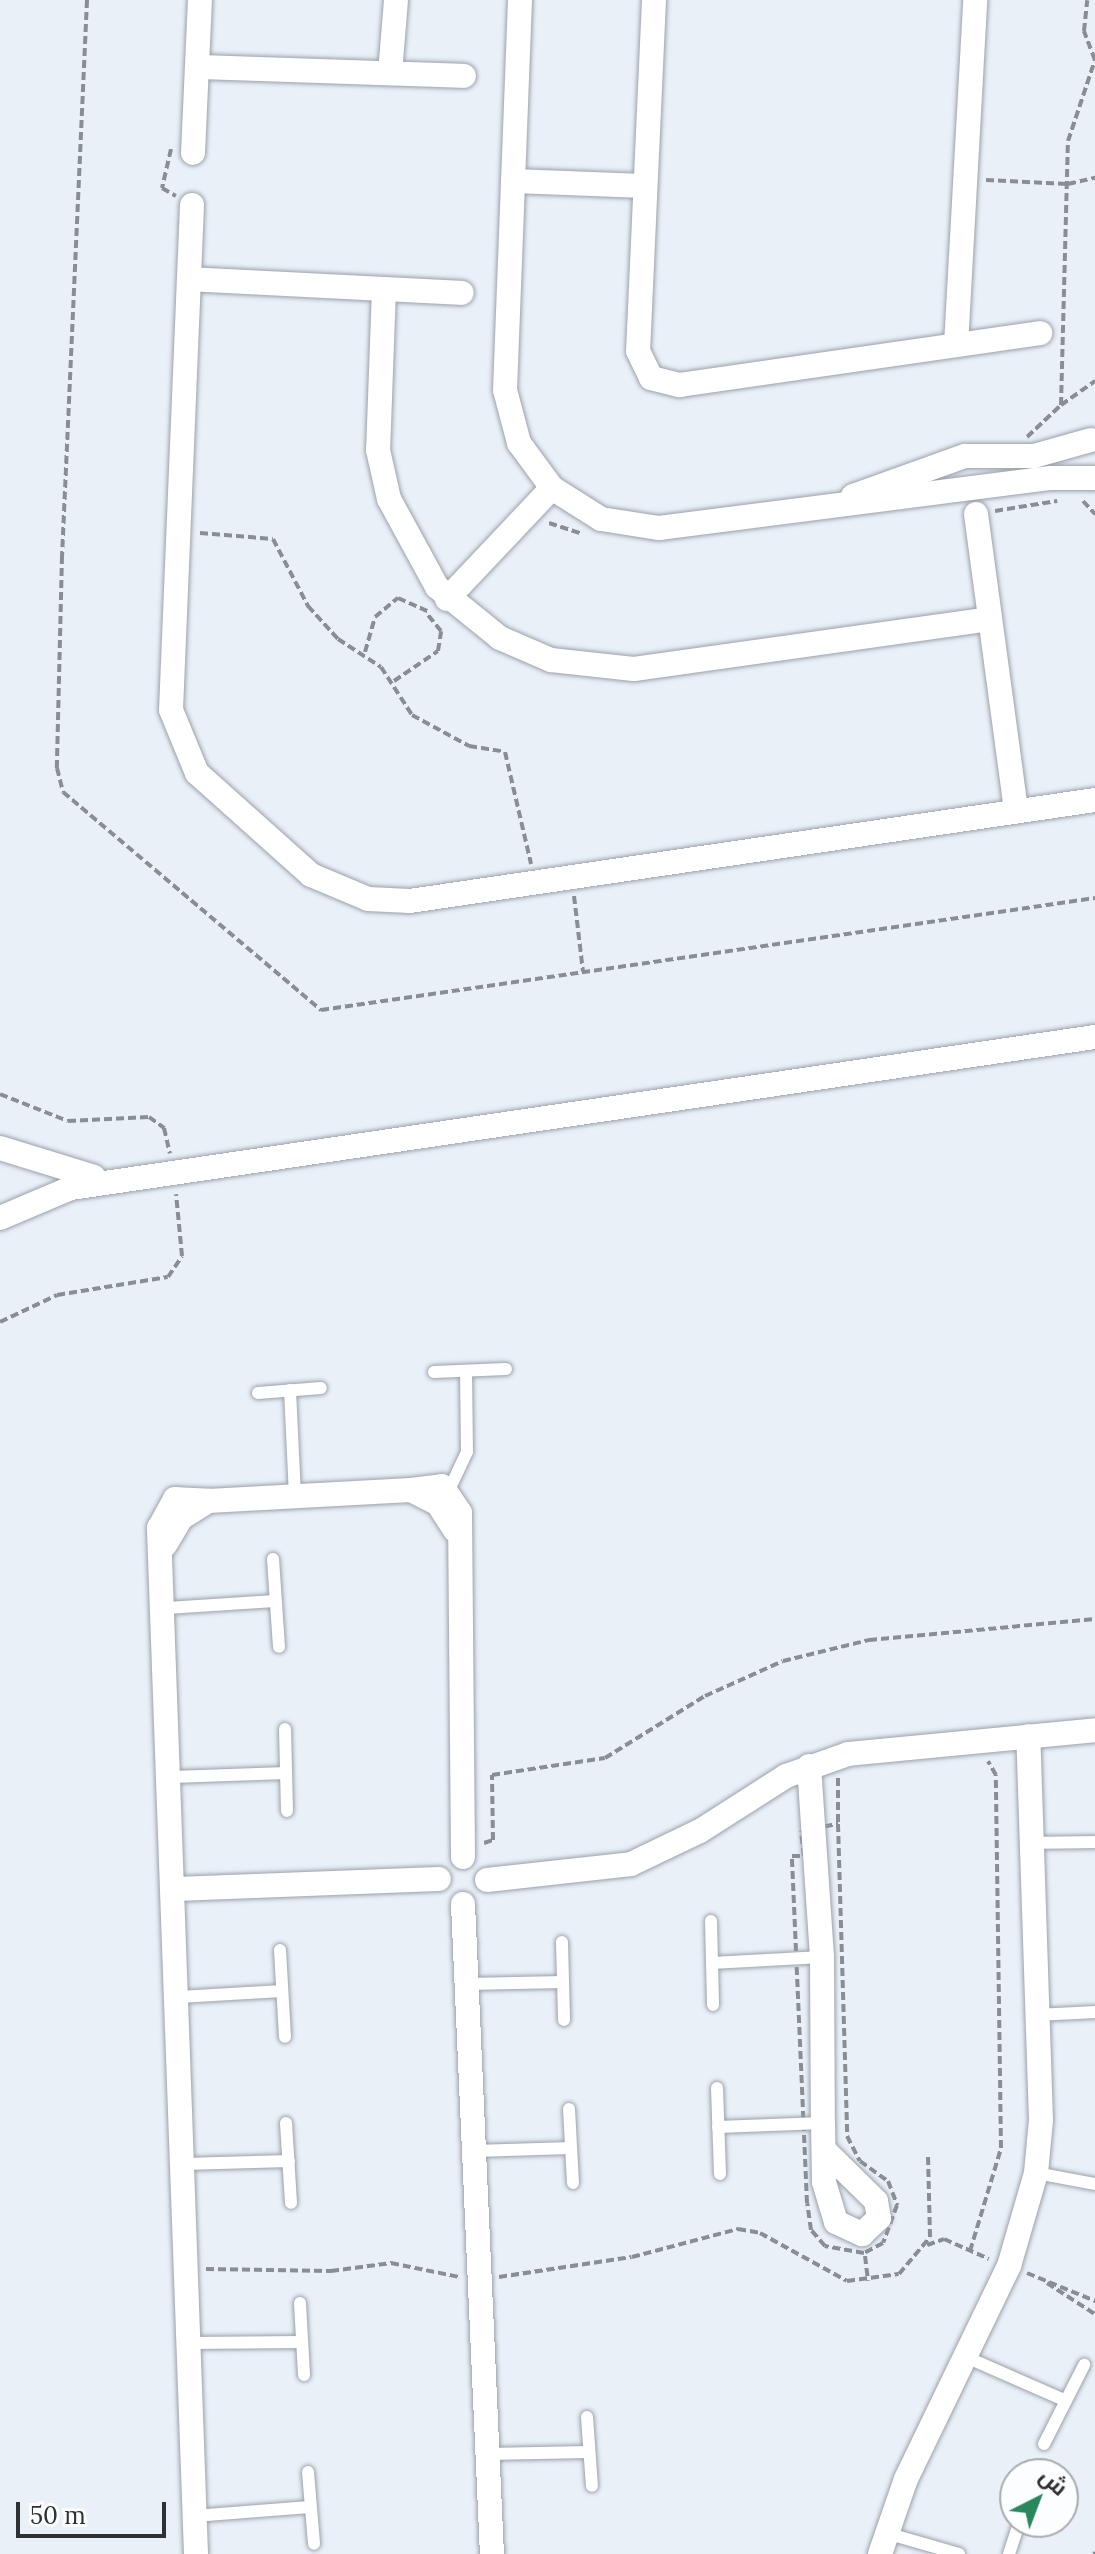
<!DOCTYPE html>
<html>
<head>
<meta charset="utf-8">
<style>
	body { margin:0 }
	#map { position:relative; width:1095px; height:2554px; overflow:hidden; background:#e9f0f8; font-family:Lora,Cairo,serif }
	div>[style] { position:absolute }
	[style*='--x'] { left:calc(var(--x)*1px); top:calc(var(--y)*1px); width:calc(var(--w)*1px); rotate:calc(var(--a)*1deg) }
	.path>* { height:4px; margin-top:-2px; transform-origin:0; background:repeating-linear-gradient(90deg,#898e94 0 8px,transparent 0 12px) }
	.roads { filter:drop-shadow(0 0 2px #9ba1a9) drop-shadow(0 0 2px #9ba1a9) }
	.lane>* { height:12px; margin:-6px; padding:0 6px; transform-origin:6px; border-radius:6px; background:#fff }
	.street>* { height:24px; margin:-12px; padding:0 12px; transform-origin:12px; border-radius:12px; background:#fff }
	span { translate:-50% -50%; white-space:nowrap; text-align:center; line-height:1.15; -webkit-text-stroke:6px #fbfdfe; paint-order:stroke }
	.north { position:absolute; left:999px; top:2458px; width:80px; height:80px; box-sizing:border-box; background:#fbfdfe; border:2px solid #a9abad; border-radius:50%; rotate:42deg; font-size:22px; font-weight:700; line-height:32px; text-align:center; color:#2e3134 }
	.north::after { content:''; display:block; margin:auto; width:28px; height:36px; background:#2a875d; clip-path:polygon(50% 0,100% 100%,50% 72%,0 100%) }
	.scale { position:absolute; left:16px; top:2502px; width:150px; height:36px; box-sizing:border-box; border:4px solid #2e3134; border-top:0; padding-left:10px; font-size:24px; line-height:28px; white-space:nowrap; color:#2e3134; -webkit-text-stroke:6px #fbfdfe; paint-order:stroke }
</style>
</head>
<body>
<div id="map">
	<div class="path">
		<i style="--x:87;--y:0;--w:557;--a:92.57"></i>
		<i style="--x:62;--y:556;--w:212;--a:91.4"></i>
		<i style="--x:57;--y:768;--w:25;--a:76"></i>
		<i style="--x:63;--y:792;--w:338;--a:40.2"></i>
		<i style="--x:321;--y:1010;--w:782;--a:-8.23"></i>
		<i style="--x:171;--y:149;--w:40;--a:103"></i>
		<i style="--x:162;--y:188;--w:16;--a:30"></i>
		<i style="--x:986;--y:180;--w:82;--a:2.8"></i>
		<i style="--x:1068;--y:184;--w:28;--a:-13"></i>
		<i style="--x:1061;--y:405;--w:42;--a:-35.2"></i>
		<i style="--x:1027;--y:437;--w:47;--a:-43.3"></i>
		<i style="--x:1061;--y:405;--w:264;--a:-88.5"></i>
		<i style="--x:1068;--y:141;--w:85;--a:-71.6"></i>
		<i style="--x:1095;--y:60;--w:31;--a:-111"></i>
		<i style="--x:1084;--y:31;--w:31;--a:-84"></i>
		<i style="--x:1083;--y:501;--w:18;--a:47"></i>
		<i style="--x:995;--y:511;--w:63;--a:-9.2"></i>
		<i style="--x:549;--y:523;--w:35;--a:18"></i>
		<i style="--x:200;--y:533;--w:73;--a:4.7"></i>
		<i style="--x:273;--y:539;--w:76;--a:62.4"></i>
		<i style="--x:308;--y:606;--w:45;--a:47.7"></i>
		<i style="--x:338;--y:639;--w:51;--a:33.1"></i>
		<i style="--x:381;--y:667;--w:57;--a:57.1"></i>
		<i style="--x:412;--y:715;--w:65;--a:28.5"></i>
		<i style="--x:469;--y:746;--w:36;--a:9"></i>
		<i style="--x:505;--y:752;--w:115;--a:76.9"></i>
		<i style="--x:365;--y:652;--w:36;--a:-74"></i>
		<i style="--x:375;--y:617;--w:30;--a:-40"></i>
		<i style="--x:398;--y:598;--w:34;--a:24"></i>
		<i style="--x:394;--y:681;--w:53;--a:-34.3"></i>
		<i style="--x:438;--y:651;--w:20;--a:-81"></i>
		<i style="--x:441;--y:631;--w:22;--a:-129"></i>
		<i style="--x:574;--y:896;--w:76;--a:83.2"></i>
		<i style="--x:0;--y:1094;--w:73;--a:21.7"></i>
		<i style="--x:68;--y:1121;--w:81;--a:-2.8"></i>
		<i style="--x:149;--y:1117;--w:19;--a:36"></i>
		<i style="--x:164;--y:1128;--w:26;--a:77"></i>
		<i style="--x:0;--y:1322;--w:63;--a:-25.3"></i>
		<i style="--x:57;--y:1295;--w:112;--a:-9.2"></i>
		<i style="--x:168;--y:1277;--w:25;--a:-56"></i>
		<i style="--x:182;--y:1256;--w:62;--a:-95.5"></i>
		<i style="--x:838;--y:1778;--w:46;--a:90"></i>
		<i style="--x:838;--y:1824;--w:312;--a:88.3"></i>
		<i style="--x:847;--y:2136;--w:28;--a:63"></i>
		<i style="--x:860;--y:2161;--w:34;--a:36"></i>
		<i style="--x:888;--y:2181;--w:26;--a:69"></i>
		<i style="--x:897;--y:2205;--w:40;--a:110.2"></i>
		<i style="--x:883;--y:2243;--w:21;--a:152"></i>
		<i style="--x:864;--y:2253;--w:40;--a:-170"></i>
		<i style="--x:825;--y:2246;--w:21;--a:-131"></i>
		<i style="--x:811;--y:2230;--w:27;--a:-98"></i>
		<i style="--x:807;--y:2203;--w:347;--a:-92.5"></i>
		<i style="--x:792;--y:1856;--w:12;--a:0"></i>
		<i style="--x:804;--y:1856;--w:25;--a:-97"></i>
		<i style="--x:801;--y:1831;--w:38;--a:-11"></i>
		<i style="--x:484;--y:1843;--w:9;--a:-18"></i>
		<i style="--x:493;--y:1840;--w:65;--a:-90.9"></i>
		<i style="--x:492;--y:1775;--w:114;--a:-8.6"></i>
		<i style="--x:605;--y:1758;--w:118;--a:-31.8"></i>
		<i style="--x:705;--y:1696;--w:85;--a:-24.2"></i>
		<i style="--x:783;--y:1661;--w:89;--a:-13.7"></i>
		<i style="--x:869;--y:1640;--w:227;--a:-5.3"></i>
		<i style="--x:927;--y:2245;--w:18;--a:-19"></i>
		<i style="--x:944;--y:2239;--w:49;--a:24"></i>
		<i style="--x:970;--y:2251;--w:108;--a:-73.2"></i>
		<i style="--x:1001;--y:2148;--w:373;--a:-90.8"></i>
		<i style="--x:996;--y:1775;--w:16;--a:-120"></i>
		<i style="--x:865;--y:2256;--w:25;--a:83"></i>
		<i style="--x:206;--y:2269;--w:125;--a:0.9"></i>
		<i style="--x:331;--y:2271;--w:61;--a:-7.6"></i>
		<i style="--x:391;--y:2263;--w:69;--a:11.6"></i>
		<i style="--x:1027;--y:2273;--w:74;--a:22.4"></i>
		<i style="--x:499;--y:2277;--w:134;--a:-8.6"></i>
		<i style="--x:632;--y:2257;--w:110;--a:-14.8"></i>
		<i style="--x:738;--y:2229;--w:22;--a:10"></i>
		<i style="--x:760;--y:2233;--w:99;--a:28.9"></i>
		<i style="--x:847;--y:2281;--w:52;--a:-7.7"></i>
		<i style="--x:899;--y:2274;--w:48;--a:-50"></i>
		<i style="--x:930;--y:2237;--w:82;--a:-91.4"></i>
		<i style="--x:1047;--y:2283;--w:57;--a:32.9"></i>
		<i style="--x:1094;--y:2554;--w:2;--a:-63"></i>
	</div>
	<div class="roads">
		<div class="lane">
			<i style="--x:434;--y:1372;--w:72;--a:-2.4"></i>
			<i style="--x:290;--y:1390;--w:106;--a:87.3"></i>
			<i style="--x:258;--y:1393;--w:63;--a:-4.5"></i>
			<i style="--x:449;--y:1490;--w:42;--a:-64.7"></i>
			<i style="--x:467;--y:1452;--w:81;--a:-90.7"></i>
			<i style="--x:273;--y:1559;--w:88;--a:86.1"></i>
			<i style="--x:167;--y:1608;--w:108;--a:-3.7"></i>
			<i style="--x:285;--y:1729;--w:82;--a:88.6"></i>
			<i style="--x:172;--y:1777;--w:114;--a:-2"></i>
			<i style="--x:1031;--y:1843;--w:64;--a:-0.9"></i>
			<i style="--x:711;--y:1921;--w:84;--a:88.6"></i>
			<i style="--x:562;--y:1942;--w:78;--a:88.5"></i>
			<i style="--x:280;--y:1950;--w:87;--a:86.7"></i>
			<i style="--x:712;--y:1963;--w:110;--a:-3.1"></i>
			<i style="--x:467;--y:1984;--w:96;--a:-1.2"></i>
			<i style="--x:179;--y:1997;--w:103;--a:-3.3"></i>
			<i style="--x:1036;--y:2015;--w:59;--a:-2.9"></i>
			<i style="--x:717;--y:2088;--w:86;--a:88"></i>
			<i style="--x:569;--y:2109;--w:74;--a:86.9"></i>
			<i style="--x:286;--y:2123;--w:80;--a:86.4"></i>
			<i style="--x:718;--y:2127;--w:105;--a:-2.2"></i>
			<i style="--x:474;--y:2151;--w:97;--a:-1.8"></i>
			<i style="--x:184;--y:2164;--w:105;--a:-1.6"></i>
			<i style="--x:1036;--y:2173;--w:60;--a:10.6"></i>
			<i style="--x:300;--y:2303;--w:72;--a:86.8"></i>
			<i style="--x:190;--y:2343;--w:112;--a:-0.5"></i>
			<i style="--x:966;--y:2357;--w:109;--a:23.7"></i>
			<i style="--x:587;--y:2417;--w:69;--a:85.9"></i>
			<i style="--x:1044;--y:2444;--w:89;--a:-63.1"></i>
			<i style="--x:487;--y:2454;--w:101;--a:-1.1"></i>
			<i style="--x:308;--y:2472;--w:72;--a:85.2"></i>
			<i style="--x:194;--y:2516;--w:116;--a:-4.4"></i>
			<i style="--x:886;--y:2533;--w:76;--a:16"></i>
			<i style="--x:1009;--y:2554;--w:32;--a:-72"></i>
		</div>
		<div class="street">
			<i style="--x:520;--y:0;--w:390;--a:92.2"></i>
			<i style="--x:505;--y:390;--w:55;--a:75.2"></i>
			<i style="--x:519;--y:443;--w:56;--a:53.7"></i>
			<i style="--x:552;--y:488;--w:58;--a:32.3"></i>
			<i style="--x:601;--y:519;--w:59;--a:8.8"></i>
			<i style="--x:659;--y:528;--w:395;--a:-7.3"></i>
			<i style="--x:1051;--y:478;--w:44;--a:0"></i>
			<i style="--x:654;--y:0;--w:351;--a:92.6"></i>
			<i style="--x:638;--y:351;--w:30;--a:64"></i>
			<i style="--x:651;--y:378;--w:30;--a:14"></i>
			<i style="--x:680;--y:385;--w:364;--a:-8.2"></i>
			<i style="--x:197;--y:67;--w:267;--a:1.9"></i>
			<i style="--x:390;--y:73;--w:73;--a:-85.3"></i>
			<i style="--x:193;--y:153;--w:153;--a:-87.4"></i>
			<i style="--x:513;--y:181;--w:132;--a:2.2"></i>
			<i style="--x:192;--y:205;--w:505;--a:92.38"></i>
			<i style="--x:171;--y:710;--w:68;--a:67.6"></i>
			<i style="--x:197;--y:773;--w:153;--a:41.8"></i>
			<i style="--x:311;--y:875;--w:62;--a:22.8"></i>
			<i style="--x:368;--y:899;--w:42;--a:2.7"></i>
			<i style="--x:410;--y:901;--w:692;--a:-8.39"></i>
			<i style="--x:189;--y:279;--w:273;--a:2.9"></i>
			<i style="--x:384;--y:289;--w:161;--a:92.1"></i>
			<i style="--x:378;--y:450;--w:50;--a:77.3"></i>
			<i style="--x:389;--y:499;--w:100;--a:61.4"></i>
			<i style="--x:437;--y:587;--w:81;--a:39"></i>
			<i style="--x:500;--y:638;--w:56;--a:23.3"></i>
			<i style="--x:551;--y:660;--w:83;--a:6.2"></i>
			<i style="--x:634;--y:669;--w:359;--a:-8"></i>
			<i style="--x:956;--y:345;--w:346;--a:-86.8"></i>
			<i style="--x:853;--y:496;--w:119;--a:-19.7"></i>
			<i style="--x:965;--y:456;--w:69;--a:0"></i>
			<i style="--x:1034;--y:456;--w:59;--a:-15.7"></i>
			<i style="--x:976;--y:514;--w:299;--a:82.3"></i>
			<i style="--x:447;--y:599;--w:153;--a:-46.6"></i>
			<i style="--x:0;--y:1148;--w:98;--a:17.1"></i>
			<i style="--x:0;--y:1218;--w:77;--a:-22.9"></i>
			<i style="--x:71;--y:1188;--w:1035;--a:-8.39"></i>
			<i style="--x:411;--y:1490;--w:31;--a:-7"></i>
			<i style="--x:442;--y:1486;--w:32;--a:56"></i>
			<i style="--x:460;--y:1513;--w:344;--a:89.5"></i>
			<i style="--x:165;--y:1545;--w:31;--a:-59"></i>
			<i style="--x:181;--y:1518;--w:32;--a:-32"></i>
			<i style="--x:208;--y:1501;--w:203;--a:-3.1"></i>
			<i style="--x:411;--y:1490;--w:30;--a:27"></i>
			<i style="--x:438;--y:1504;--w:31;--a:57"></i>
			<i style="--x:809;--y:1766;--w:191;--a:86.1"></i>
			<i style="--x:822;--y:1957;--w:166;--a:89.7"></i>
			<i style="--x:823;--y:2123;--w:59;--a:89"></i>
			<i style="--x:824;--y:2182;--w:42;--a:73.3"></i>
			<i style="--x:836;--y:2222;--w:29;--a:25"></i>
			<i style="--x:862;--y:2234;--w:23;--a:-43"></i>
			<i style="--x:879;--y:2218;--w:17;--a:-100"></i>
			<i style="--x:876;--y:2201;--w:73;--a:-135.6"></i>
			<i style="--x:487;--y:1880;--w:145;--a:-6.3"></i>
			<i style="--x:631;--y:1864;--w:76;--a:-25.6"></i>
			<i style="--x:700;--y:1831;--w:102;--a:-32.6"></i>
			<i style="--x:786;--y:1776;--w:66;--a:-19.5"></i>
			<i style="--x:848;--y:1754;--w:248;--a:-5.5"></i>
			<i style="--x:175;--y:1889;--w:264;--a:-2.2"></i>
			<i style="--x:463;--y:1904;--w:651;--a:87.45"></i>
			<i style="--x:196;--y:2554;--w:1027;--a:-92.07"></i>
			<i style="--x:159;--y:1528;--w:33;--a:-61"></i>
			<i style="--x:175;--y:1499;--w:33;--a:3"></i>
			<i style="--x:880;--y:2554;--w:79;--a:-70.9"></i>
			<i style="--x:906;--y:2479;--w:237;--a:-64.2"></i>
			<i style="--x:1009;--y:2266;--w:97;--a:-73.8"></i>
			<i style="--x:1036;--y:2173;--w:53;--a:-84.6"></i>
			<i style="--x:1041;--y:2120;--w:384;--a:-91.9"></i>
		</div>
	</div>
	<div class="north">ش</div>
	<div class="scale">50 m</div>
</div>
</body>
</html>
